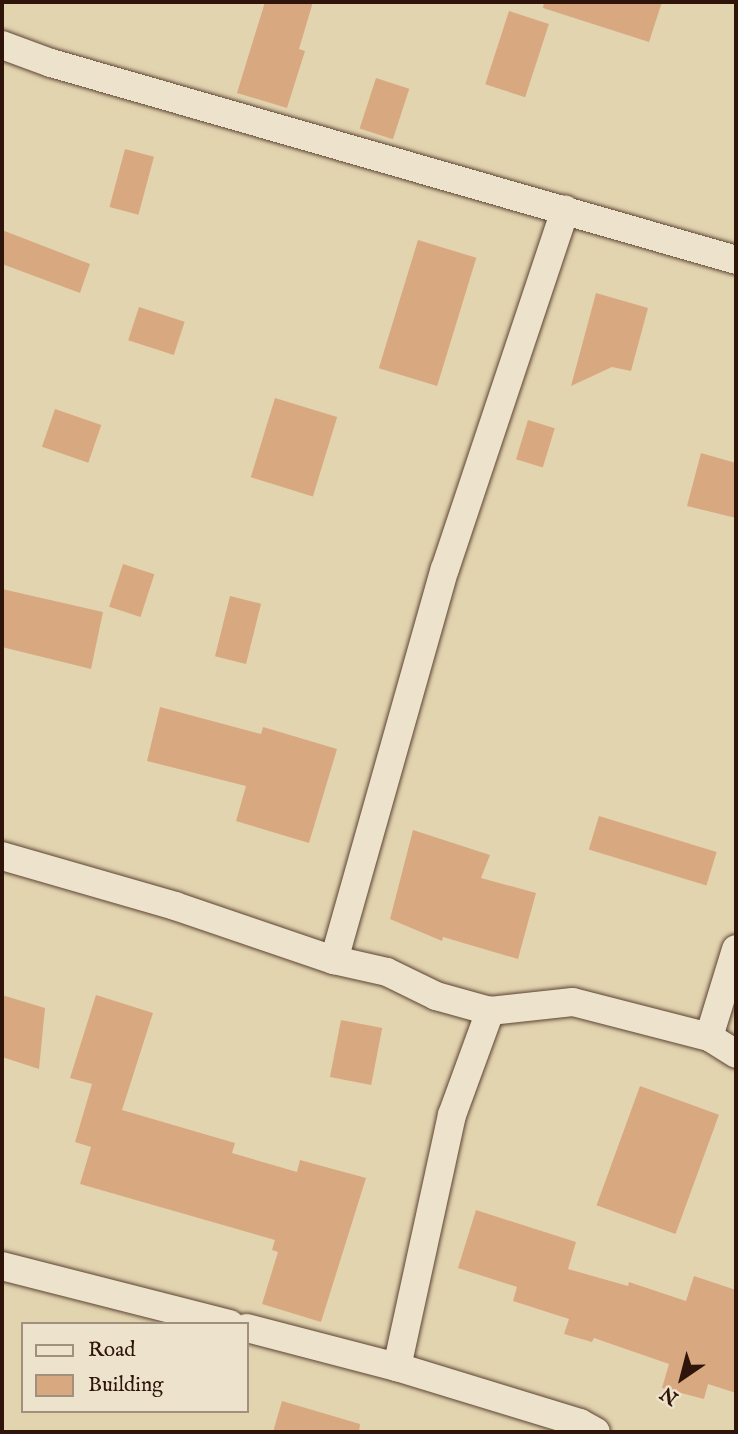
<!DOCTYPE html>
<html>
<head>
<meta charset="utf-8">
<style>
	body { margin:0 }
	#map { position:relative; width:738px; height:1434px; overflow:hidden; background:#e3d4b0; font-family:"IM FELL English",serif }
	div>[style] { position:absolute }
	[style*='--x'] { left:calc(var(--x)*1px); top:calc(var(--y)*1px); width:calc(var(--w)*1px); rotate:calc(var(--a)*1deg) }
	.building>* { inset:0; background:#d8a980; transform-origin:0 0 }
	.roads { filter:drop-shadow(0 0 2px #5c4433) drop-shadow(0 0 2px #5c4433) }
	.minor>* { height:28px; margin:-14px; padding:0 14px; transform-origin:14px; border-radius:14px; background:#ede3cc }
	span { translate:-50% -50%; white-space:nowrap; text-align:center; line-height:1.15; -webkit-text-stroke:5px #ede3cc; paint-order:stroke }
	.frame { position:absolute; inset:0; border:4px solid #2f1409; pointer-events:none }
	.legend { position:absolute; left:21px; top:1322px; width:228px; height:91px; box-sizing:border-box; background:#ede3cc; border:2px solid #a1907e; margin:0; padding:9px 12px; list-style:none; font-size:21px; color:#2f1409 }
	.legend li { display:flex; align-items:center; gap:14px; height:35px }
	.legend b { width:35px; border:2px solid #a1907e }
	.north { position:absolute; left:647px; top:1343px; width:70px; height:70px; -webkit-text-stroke:5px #ede3cc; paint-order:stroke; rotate:215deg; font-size:19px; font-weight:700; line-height:28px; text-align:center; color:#2f1409 }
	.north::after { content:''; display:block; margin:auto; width:24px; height:32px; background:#2f1409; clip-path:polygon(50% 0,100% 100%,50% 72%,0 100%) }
</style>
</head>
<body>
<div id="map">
	<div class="building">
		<i style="clip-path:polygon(265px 2px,313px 2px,299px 49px,305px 51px,287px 108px,237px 93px)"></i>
		<i style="clip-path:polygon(544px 2px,662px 2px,649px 42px,543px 8px)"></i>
		<i style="left:509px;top:11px;width:42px;height:77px;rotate:18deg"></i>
		<i style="left:376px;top:78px;width:35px;height:53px;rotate:18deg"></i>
		<i style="left:125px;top:149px;width:30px;height:60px;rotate:15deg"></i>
		<i style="clip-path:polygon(2px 230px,90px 264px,80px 293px,2px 264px)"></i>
		<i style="left:418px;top:240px;width:61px;height:134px;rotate:17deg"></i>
		<i style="clip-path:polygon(596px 293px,648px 308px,631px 371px,612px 367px,571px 386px)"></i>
		<i style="left:139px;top:307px;width:48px;height:35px;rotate:18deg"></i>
		<i style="left:275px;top:398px;width:65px;height:83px;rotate:17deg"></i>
		<i style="left:55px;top:409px;width:49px;height:40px;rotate:19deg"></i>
		<i style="left:528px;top:420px;width:28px;height:41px;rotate:17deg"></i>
		<i style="clip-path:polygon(701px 453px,736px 463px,736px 518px,687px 506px)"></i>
		<i style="left:123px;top:564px;width:33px;height:45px;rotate:18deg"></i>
		<i style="clip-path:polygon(2px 589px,103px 612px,91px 669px,2px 647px)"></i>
		<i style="left:230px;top:596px;width:32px;height:62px;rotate:14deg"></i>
		<i style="clip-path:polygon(160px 707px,261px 734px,263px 727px,337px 749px,309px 843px,236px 821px,246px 786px,147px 761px)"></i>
		<i style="left:599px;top:816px;width:123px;height:35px;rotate:17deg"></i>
		<i style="clip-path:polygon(413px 830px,490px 855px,481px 878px,536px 893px,518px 959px,443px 937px,442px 941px,390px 919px)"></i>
		<i style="clip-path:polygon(2px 995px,45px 1008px,39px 1069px,2px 1057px)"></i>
		<i style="clip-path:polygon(96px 995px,153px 1013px,122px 1110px,235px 1143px,232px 1153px,297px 1172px,300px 1160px,366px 1178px,321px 1322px,262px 1304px,278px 1252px,272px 1250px,275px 1240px,80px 1184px,91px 1147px,75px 1142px,92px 1084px,70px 1078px)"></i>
		<i style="left:341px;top:1020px;width:42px;height:58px;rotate:11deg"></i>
		<i style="left:640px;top:1086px;width:84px;height:127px;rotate:20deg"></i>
		<i style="clip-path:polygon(476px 1210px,576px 1242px,568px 1269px,628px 1286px,629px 1282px,686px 1301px,694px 1276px,736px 1290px,736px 1393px,708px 1384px,704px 1399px,662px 1388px,669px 1364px,594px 1338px,592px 1342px,564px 1334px,569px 1319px,513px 1301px,517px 1287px,458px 1268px)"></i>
		<i style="clip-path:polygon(282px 1401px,360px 1424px,359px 1432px,273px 1432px)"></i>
	</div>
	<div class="roads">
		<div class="minor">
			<i style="--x:2;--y:45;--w:52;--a:20.2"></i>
			<i style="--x:51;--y:63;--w:713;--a:16.04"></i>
			<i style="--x:2;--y:856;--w:180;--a:16.1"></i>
			<i style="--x:175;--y:906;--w:168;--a:18.8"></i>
			<i style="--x:334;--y:960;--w:54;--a:12.8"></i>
			<i style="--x:387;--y:972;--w:55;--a:26.1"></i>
			<i style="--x:436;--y:996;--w:56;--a:15.5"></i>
			<i style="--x:490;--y:1011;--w:83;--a:-6.2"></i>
			<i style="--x:573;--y:1002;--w:140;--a:14.4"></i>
			<i style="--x:709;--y:1037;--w:32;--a:32"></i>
			<i style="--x:334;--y:960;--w:406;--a:-74.2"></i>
			<i style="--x:445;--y:569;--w:379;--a:-71.5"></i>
			<i style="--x:709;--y:1037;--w:92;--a:-72.9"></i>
			<i style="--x:2;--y:1266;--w:235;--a:14.3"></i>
			<i style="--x:247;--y:1328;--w:155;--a:14.6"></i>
			<i style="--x:397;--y:1367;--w:191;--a:17"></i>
			<i style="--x:580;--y:1423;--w:18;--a:29"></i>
			<i style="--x:397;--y:1367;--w:258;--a:-77.7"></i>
			<i style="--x:452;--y:1115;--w:111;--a:-69.9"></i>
		</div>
	</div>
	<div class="frame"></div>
	<ul class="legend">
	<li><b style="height:9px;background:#ede3cc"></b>Road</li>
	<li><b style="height:19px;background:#d8a980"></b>Building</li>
	</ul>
	<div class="north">N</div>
</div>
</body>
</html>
